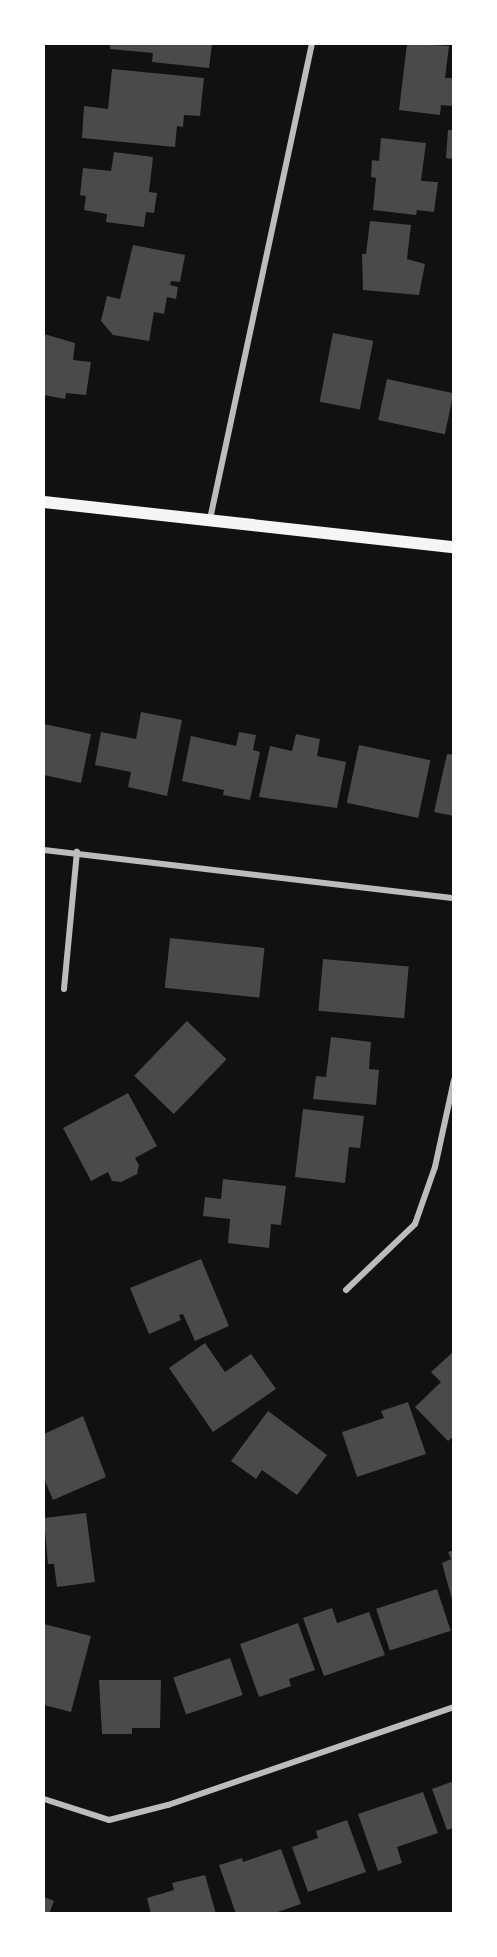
<!DOCTYPE html>
<html>
<head>
<meta charset="utf-8">
<style>
	body { margin:0 }
	#map { position:relative; width:497px; height:1957px; overflow:hidden; background:#111; font-family:"Varela Round",sans-serif }
	div>[style] { position:absolute }
	[style*='--x'] { left:calc(var(--x)*1px); top:calc(var(--y)*1px); width:calc(var(--w)*1px); rotate:calc(var(--a)*1deg) }
	.building>* { inset:0; background:#4a4a4a; transform-origin:0 0 }
	.minor>* { height:6px; margin:-3px; padding:0 3px; transform-origin:3px; border-radius:3px; background:#bcbcbc }
	.secondary>* { height:12px; margin:-6px; padding:0 6px; transform-origin:6px; border-radius:6px; background:#f5f5f5 }
	span { translate:-50% -50%; white-space:nowrap; text-align:center; line-height:1.15; -webkit-text-stroke:4.5px #fff; paint-order:stroke }
	.frame { position:absolute; inset:0; border:45px solid #fff; pointer-events:none }
</style>
</head>
<body>
<div id="map">
	<div class="building">
		<i style="clip-path:polygon(110px 44px,212px 44px,209px 68px,152px 62px,153px 53px,110px 49px)"></i>
		<i style="clip-path:polygon(407px 44px,449px 46px,445px 78px,454px 78px,454px 106px,441px 105px,440px 115px,399px 110px)"></i>
		<i style="clip-path:polygon(112px 69px,204px 78px,200px 116px,184px 115px,183px 127px,177px 126px,175px 147px,82px 138px,84px 106px,108px 109px)"></i>
		<i style="clip-path:polygon(448px 130px,454px 130px,454px 159px,446px 158px)"></i>
		<i style="clip-path:polygon(381px 138px,426px 143px,421px 181px,438px 182px,434px 212px,417px 210px,416px 215px,373px 210px,376px 178px,371px 177px,372px 160px,379px 161px)"></i>
		<i style="clip-path:polygon(114px 152px,153px 157px,149px 192px,157px 193px,154px 213px,146px 212px,144px 227px,106px 222px,107px 214px,84px 210px,86px 196px,80px 195px,83px 168px,111px 171px)"></i>
		<i style="clip-path:polygon(370px 221px,411px 225px,407px 259px,425px 264px,419px 295px,363px 290px,362px 254px,366px 254px)"></i>
		<i style="clip-path:polygon(133px 245px,185px 255px,180px 282px,171px 281px,170px 285px,178px 287px,176px 299px,167px 297px,164px 314px,154px 312px,149px 341px,113px 335px,101px 321px,107px 296px,120px 299px)"></i>
		<i style="left:333px;top:333px;width:41px;height:70px;rotate:11deg"></i>
		<i style="clip-path:polygon(44px 334px,75px 343px,73px 360px,91px 362px,86px 395px,66px 393px,65px 399px,44px 395px)"></i>
		<i style="left:387px;top:379px;width:68px;height:42px;rotate:12deg"></i>
		<i style="clip-path:polygon(141px 712px,182px 720px,167px 796px,128px 787px,131px 772px,95px 765px,101px 732px,136px 739px)"></i>
		<i style="clip-path:polygon(44px 724px,91px 734px,81px 783px,44px 775px)"></i>
		<i style="clip-path:polygon(239px 732px,256px 735px,253px 750px,260px 752px,250px 800px,223px 795px,224px 790px,182px 781px,191px 736px,236px 746px)"></i>
		<i style="clip-path:polygon(296px 734px,320px 739px,317px 756px,346px 762px,337px 808px,259px 797px,270px 746px,292px 751px)"></i>
		<i style="left:359px;top:745px;width:73px;height:59px;rotate:12deg"></i>
		<i style="clip-path:polygon(447px 754px,454px 755px,454px 816px,434px 812px)"></i>
		<i style="left:170px;top:938px;width:95px;height:50px;rotate:6deg"></i>
		<i style="left:323px;top:959px;width:86px;height:52px;rotate:5deg"></i>
		<i style="left:187px;top:1021px;width:55px;height:76px;rotate:44deg"></i>
		<i style="clip-path:polygon(331px 1037px,371px 1042px,369px 1069px,379px 1070px,376px 1105px,313px 1099px,316px 1076px,326px 1077px)"></i>
		<i style="clip-path:polygon(128px 1093px,157px 1146px,135px 1158px,139px 1165px,137px 1174px,121px 1182px,112px 1181px,108px 1172px,91px 1181px,63px 1128px)"></i>
		<i style="clip-path:polygon(303px 1109px,364px 1116px,360px 1148px,349px 1147px,345px 1183px,295px 1177px)"></i>
		<i style="clip-path:polygon(223px 1179px,286px 1186px,281px 1225px,271px 1224px,269px 1248px,228px 1243px,230px 1219px,203px 1216px,205px 1197px,221px 1199px)"></i>
		<i style="clip-path:polygon(201px 1259px,229px 1326px,195px 1341px,183px 1314px,179px 1315px,181px 1320px,149px 1334px,130px 1288px)"></i>
		<i style="clip-path:polygon(205px 1343px,225px 1372px,251px 1354px,276px 1389px,213px 1432px,169px 1368px)"></i>
		<i style="clip-path:polygon(454px 1351px,454px 1436px,448px 1441px,415px 1407px,441px 1382px,431px 1372px)"></i>
		<i style="clip-path:polygon(408px 1402px,426px 1454px,357px 1477px,342px 1432px,384px 1418px,381px 1411px)"></i>
		<i style="clip-path:polygon(268px 1411px,327px 1455px,297px 1495px,262px 1470px,256px 1479px,231px 1461px)"></i>
		<i style="clip-path:polygon(83px 1416px,106px 1477px,53px 1500px,44px 1479px,44px 1434px)"></i>
		<i style="clip-path:polygon(86px 1513px,95px 1582px,57px 1587px,54px 1564px,48px 1564px,44px 1518px)"></i>
		<i style="clip-path:polygon(454px 1550px,454px 1603px,453px 1603px,442px 1563px,451px 1559px,448px 1552px)"></i>
		<i style="left:437px;top:1589px;width:44px;height:64px;rotate:72deg"></i>
		<i style="clip-path:polygon(332px 1608px,337px 1623px,369px 1612px,385px 1655px,324px 1676px,303px 1618px)"></i>
		<i style="clip-path:polygon(298px 1623px,315px 1670px,289px 1679px,291px 1686px,259px 1697px,240px 1644px)"></i>
		<i style="clip-path:polygon(44px 1624px,91px 1636px,71px 1712px,44px 1705px)"></i>
		<i style="left:230px;top:1658px;width:39px;height:60px;rotate:71deg"></i>
		<i style="clip-path:polygon(99px 1680px,161px 1680px,160px 1728px,132px 1728px,132px 1734px,102px 1734px)"></i>
		<i style="clip-path:polygon(454px 1781px,454px 1828px,447px 1830px,432px 1789px)"></i>
		<i style="clip-path:polygon(423px 1792px,438px 1833px,397px 1847px,402px 1863px,378px 1871px,358px 1814px)"></i>
		<i style="clip-path:polygon(347px 1820px,366px 1872px,308px 1892px,292px 1847px,318px 1838px,316px 1831px)"></i>
		<i style="clip-path:polygon(281px 1849px,301px 1904px,272px 1914px,236px 1914px,219px 1865px,242px 1858px,243px 1862px)"></i>
		<i style="clip-path:polygon(205px 1875px,216px 1914px,151px 1914px,147px 1898px,174px 1890px,172px 1883px)"></i>
		<i style="clip-path:polygon(44px 1897px,54px 1901px,49px 1914px,44px 1914px)"></i>
	</div>
	<div class="minor">
		<i style="--x:210;--y:519;--w:486;--a:-77.9"></i>
		<i style="--x:44;--y:850;--w:413;--a:6.7"></i>
		<i style="--x:64;--y:989;--w:138;--a:-84.6"></i>
		<i style="--x:346;--y:1290;--w:95;--a:-43.7"></i>
		<i style="--x:415;--y:1224;--w:60;--a:-70.7"></i>
		<i style="--x:435;--y:1167;--w:89;--a:-77.7"></i>
		<i style="--x:44;--y:1799;--w:68;--a:17.9"></i>
		<i style="--x:109;--y:1820;--w:61;--a:-14.3"></i>
		<i style="--x:168;--y:1805;--w:302;--a:-18.9"></i>
	</div>
	<div class="secondary">
		<i style="--x:44;--y:502;--w:412;--a:6.3"></i>
	</div>
	<div class="frame"></div>
</div>
</body>
</html>
